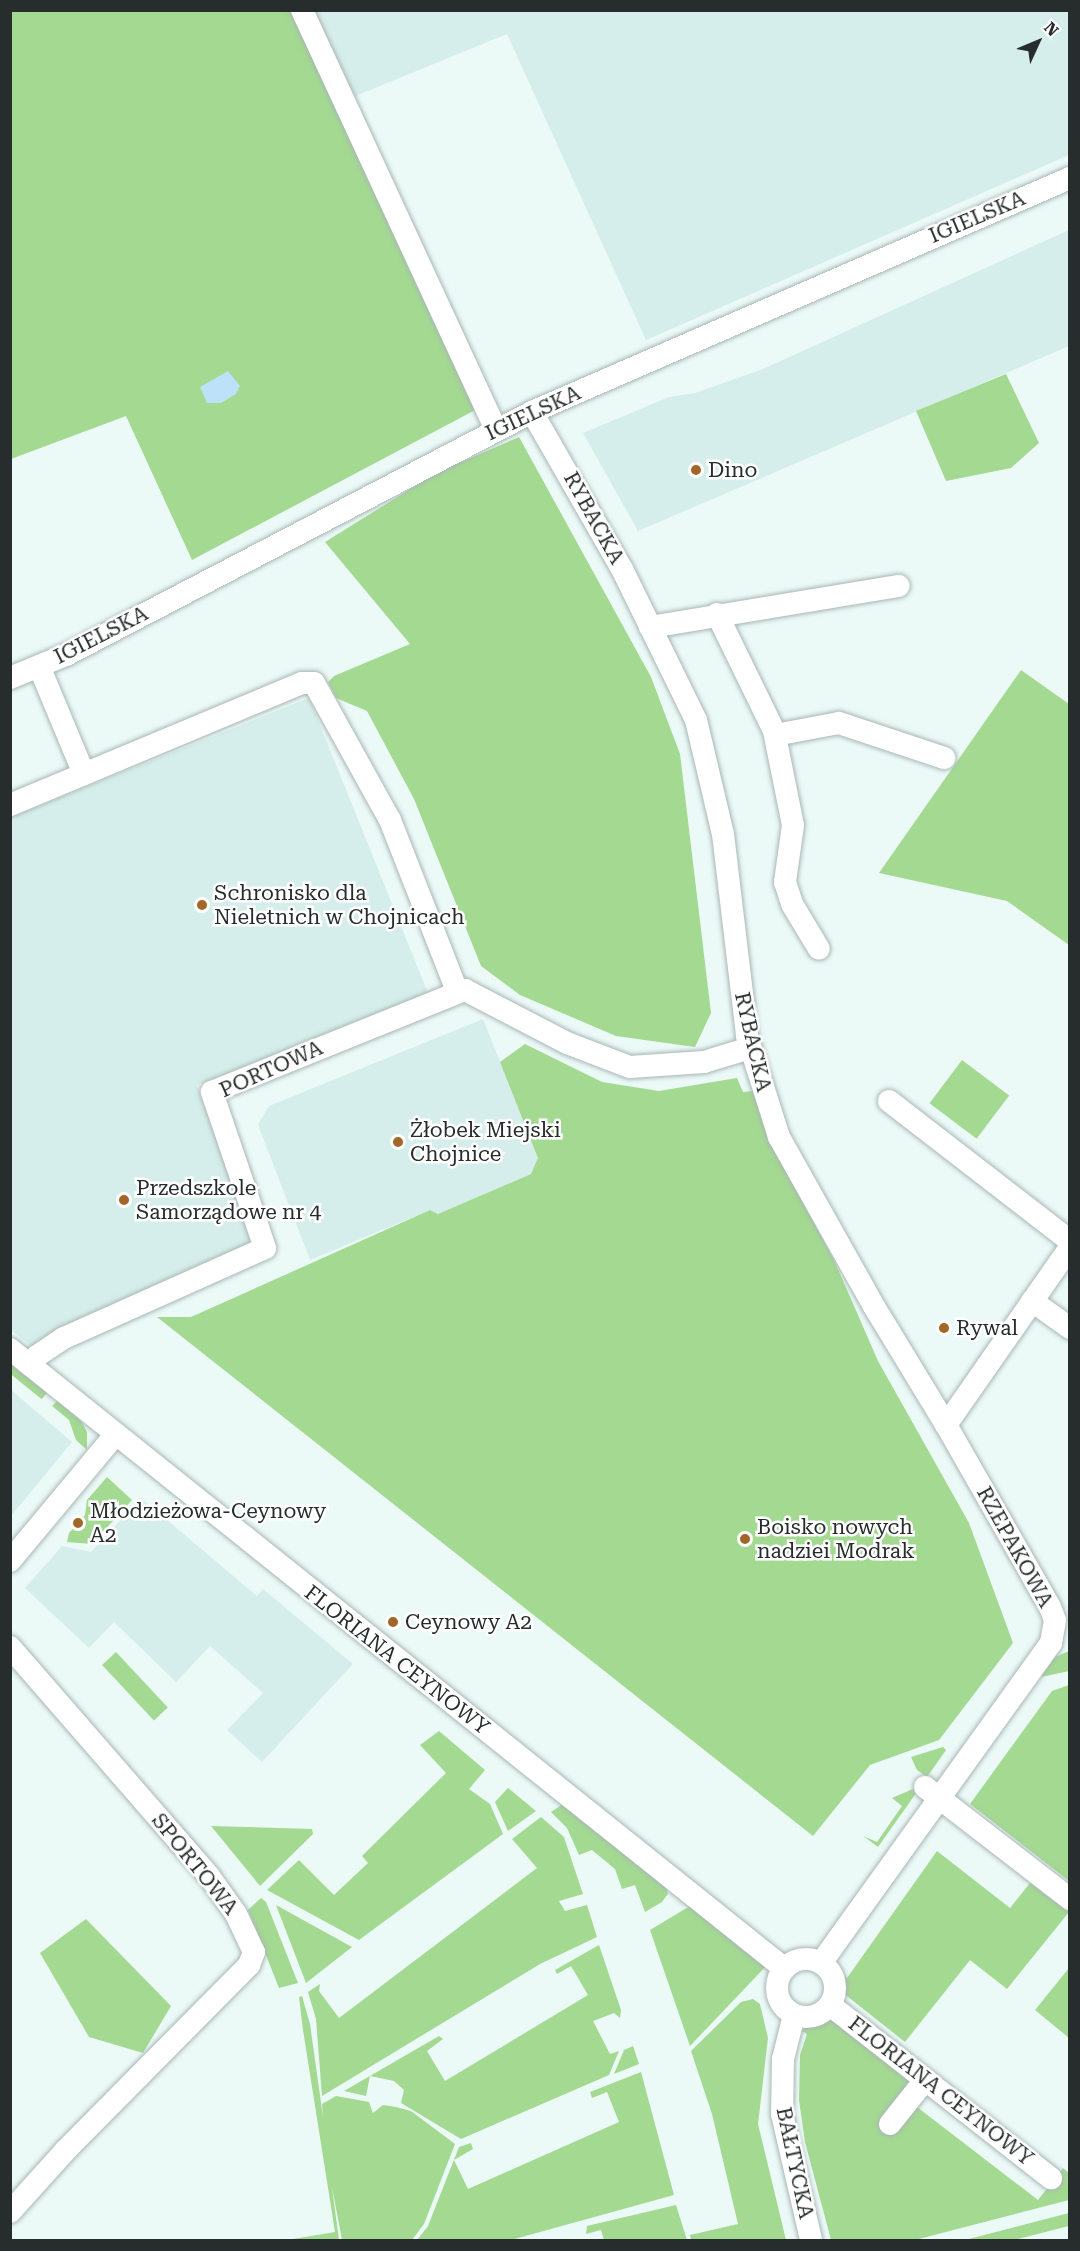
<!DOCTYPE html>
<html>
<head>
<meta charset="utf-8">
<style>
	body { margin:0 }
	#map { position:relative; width:1080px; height:2251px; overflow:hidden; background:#ebf9f7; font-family:"Roboto Serif",serif }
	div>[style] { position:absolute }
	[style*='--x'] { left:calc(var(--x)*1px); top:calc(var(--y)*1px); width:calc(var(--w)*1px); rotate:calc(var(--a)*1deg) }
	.built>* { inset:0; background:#d6eeeb }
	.green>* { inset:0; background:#a4d992; transform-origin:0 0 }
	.water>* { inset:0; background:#bde1f9 }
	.roads { filter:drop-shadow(0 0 2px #a8b6b4) drop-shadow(0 0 2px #a8b6b4) }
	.minor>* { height:22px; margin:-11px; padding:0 11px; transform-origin:11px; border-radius:11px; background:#fff }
	.minor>.ring { margin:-11px; padding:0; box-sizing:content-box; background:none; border:22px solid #fff; border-radius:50% }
	.dots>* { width:16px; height:16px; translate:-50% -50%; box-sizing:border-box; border:3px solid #fff; border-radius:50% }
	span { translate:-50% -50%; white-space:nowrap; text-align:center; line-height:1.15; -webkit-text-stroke:5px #fff; paint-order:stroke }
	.street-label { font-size:21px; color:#272c2c }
	.poi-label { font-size:21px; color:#272c2c }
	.left { translate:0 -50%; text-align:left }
	.frame { position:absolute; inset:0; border:12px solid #272c2c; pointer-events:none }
	.north { position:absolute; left:1008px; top:12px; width:60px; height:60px; -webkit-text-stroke:4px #fff; paint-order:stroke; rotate:46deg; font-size:16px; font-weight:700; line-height:24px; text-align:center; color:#272c2c }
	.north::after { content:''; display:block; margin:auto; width:21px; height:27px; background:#272c2c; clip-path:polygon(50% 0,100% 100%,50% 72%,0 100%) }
</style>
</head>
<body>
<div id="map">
	<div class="built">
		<i style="clip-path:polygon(313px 11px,1069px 11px,1069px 155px,646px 340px,507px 34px,353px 97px)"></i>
		<i style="clip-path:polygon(1069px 230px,1069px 346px,638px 531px,583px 433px,669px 397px,695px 393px,763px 369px)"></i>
		<i style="clip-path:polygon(309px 698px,428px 993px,197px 1085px,252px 1242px,31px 1346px,11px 1330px,11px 817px)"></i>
		<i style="clip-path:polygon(483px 1019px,539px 1158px,531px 1174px,438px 1214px,430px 1210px,310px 1260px,258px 1125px,269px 1106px)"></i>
		<i style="clip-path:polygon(11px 1390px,72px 1442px,11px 1516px)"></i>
		<i style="clip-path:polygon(141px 1498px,257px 1596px,263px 1589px,353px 1664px,262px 1762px,227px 1730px,263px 1693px,210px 1646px,176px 1682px,114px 1622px,89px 1648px,25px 1588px,62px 1546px,91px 1552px)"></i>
	</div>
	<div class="green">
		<i style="clip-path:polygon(11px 11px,293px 11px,479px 408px,192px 560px,126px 416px,11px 459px)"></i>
		<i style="clip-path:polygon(1006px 374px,1039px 443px,1011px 468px,946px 481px,916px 411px)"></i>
		<i style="clip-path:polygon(519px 437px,651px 677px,680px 754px,711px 1013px,695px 1047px,616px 1036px,520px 995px,481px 966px,414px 799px,367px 711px,336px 698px,328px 682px,334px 676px,410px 644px,325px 542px,436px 473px)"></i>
		<i style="clip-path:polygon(1021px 670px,1069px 704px,1069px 945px,1007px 901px,879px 873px)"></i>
		<i style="clip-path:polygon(525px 1044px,602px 1082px,659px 1091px,737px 1078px,743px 1092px,754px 1091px,777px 1155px,834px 1260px,878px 1361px,969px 1523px,1013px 1643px,939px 1740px,870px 1765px,813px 1836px,157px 1317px,191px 1317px,430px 1210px,438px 1214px,531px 1174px,538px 1158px,500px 1062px)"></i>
		<i style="left:962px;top:1060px;width:59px;height:54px;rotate:37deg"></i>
		<i style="left:11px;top:1364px;width:46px;height:8px;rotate:39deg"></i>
		<i style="clip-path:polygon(57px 1401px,82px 1422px,87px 1432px,87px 1450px,76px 1440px,69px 1420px,52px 1406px)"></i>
		<i style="clip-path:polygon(107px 1477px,132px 1500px,92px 1544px,67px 1542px,69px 1533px,85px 1515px,87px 1500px)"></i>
		<i style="clip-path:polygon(1069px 1651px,1069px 1671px,1041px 1677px,1055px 1657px)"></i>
		<i style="left:116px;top:1652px;width:76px;height:19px;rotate:47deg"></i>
		<i style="clip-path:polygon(1069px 1685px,1070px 1685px,1069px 1881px,970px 1804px,1052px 1691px)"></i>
		<i style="clip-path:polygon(439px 1731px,485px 1770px,469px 1789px,490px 1804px,503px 1834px,359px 1940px,267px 1890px,299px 1860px,334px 1895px,368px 1863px,362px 1856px,446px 1773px,420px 1745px)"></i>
		<i style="clip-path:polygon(943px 1747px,946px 1750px,927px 1777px,917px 1770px,911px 1757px)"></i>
		<i style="clip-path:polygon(508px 1788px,536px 1811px,508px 1831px,495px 1802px)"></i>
		<i style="clip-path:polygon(915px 1788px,919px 1789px,878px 1847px,863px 1836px,877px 1842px,902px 1806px,892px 1798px)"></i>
		<i style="clip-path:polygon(563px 1804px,666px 1887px,668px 1894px,662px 1902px,645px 1912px,635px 1885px,622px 1889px,615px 1869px,592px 1850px,579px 1855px,567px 1828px,551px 1812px)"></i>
		<i style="clip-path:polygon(541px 1817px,564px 1837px,583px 1894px,559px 1901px,565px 1911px,587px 1905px,597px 1937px,540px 1964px,322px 2096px,316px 2019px,308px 1992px,320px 1984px,319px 1991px,339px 2018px,537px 1868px,512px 1839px)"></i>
		<i style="clip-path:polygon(211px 1826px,312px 1829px,313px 1834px,260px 1886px)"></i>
		<i style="clip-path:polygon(937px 1851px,1010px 1908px,1030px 1883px,1069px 1912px,1007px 1989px,970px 1960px,905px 2042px,833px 1985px,838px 1973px,847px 1978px)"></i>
		<i style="clip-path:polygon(261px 1898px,266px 1902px,298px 1983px,279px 1988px,248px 1910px)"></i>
		<i style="clip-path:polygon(276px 1905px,352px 1947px,306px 1983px)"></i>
		<i style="clip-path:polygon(690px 1906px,767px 1965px,690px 2046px,650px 1930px)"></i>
		<i style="clip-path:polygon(86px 1919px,171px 2006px,143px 2053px,89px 2037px,40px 1953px)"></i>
		<i style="clip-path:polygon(599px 1945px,621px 2010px,620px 2018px,614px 2013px,593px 2021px,610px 2054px,619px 2051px,609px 2075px,461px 2139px,401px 2103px,404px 2090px,394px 2081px,370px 2076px,366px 2096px,344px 2091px,439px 2036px,443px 2039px,427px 2051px,445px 2081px,588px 1995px,571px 1966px,557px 1974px,555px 1970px)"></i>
		<i style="clip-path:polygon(1069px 1968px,1069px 2038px,1035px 2010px)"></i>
		<i style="clip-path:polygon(302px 1996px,310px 2024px,323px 2117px,322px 2104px,336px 2096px,369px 2102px,373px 2113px,383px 2105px,396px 2107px,411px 2111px,455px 2144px,424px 2224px,412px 2240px,342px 2240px,332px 2187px,339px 2240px,287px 2240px,335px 2232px,303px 2030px,299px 1997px)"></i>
		<i style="clip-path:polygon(753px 1999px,760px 2004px,768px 2038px,758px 2124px,786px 2240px,691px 2240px,690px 2235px,738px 2224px,712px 2114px,691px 2051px,741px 2002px)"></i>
		<i style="clip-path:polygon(828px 2019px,836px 2021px,911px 2080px,917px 2107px,1038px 2200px,1063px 2168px,1069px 2173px,1069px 2200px,915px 2240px,831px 2240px,805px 2142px,799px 2100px,800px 2055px,807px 2034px,802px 2031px,814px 2021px)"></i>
		<i style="clip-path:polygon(633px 2046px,639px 2064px,614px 2074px,624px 2050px)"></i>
		<i style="clip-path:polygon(641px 2072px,674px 2195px,511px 2240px,417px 2240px,428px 2226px,459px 2147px,471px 2143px,473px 2149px,454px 2160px,468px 2189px,619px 2122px,607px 2092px,592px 2098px,590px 2092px)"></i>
		<i style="clip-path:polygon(676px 2205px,687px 2240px,604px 2240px,601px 2230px,586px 2234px,587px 2226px)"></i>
		<i style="clip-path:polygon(1069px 2213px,1069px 2226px,1014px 2240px,965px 2240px)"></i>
	</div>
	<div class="water">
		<i style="clip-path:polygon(228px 371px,240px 386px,236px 394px,221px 403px,207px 403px,200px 387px)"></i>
	</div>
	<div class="roads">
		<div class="minor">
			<i style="--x:302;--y:10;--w:462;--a:65.2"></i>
			<i style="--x:532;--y:412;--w:181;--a:60.2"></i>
			<i style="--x:622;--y:569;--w:168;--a:63.9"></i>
			<i style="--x:696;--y:720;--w:117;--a:76.7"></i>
			<i style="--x:723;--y:834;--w:203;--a:83.2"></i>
			<i style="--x:747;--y:1036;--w:106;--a:72.4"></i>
			<i style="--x:779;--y:1137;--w:196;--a:60.7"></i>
			<i style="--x:875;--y:1308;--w:137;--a:58.7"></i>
			<i style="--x:717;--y:614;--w:130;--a:64"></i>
			<i style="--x:774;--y:731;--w:96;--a:78.6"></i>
			<i style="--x:793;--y:825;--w:58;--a:98"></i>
			<i style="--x:785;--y:882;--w:23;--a:72"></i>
			<i style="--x:792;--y:904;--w:52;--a:59"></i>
			<i style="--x:650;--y:627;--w:252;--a:-9.4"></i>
			<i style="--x:39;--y:666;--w:117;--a:67.4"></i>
			<i style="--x:10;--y:678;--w:63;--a:-22.5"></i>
			<i style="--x:68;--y:654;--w:523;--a:-27.54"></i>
			<i style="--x:532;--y:412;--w:587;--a:-23.51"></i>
			<i style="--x:775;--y:735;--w:65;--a:-10.6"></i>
			<i style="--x:839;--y:723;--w:111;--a:18.4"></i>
			<i style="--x:10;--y:805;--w:316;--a:-22.7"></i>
			<i style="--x:302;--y:683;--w:12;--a:0"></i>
			<i style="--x:314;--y:683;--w:157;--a:61"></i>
			<i style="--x:390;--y:820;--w:184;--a:68.6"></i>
			<i style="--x:889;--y:1101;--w:229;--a:37.7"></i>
			<i style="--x:1032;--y:1301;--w:47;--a:35.4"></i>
			<i style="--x:10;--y:1349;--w:992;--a:38.66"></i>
			<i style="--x:30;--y:1365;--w:11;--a:-52"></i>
			<i style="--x:37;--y:1356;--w:32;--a:-34"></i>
			<i style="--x:64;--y:1338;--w:220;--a:-24.1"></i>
			<i style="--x:265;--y:1248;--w:165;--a:-108.8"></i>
			<i style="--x:212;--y:1092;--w:273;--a:-22"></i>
			<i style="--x:465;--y:990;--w:115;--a:27.5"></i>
			<i style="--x:567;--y:1043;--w:67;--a:20.9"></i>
			<i style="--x:630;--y:1067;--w:74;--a:-3.9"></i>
			<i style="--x:704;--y:1062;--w:48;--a:-16.9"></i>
			<i style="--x:10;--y:1561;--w:165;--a:-50.2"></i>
			<i style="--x:10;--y:1647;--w:303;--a:49"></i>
			<i style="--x:209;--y:1876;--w:47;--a:54.6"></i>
			<i style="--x:236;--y:1914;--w:42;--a:64.7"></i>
			<i style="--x:254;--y:1952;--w:14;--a:111"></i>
			<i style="--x:249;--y:1965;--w:262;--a:134.7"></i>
			<i style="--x:65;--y:2151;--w:82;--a:132"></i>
			<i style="--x:925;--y:1787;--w:183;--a:37.7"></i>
			<i class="ring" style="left:777px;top:1959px;width:36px;height:36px"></i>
			<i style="--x:821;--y:1963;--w:394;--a:-54.3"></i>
			<i style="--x:1051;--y:1643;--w:23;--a:-80"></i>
			<i style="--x:1055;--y:1620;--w:14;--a:-111"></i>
			<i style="--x:1050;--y:1607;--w:210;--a:-119.7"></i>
			<i style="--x:946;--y:1425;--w:217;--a:-55.1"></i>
			<i style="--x:830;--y:2005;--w:281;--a:38.1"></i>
			<i style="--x:794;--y:2015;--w:45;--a:104"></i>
			<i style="--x:783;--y:2059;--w:55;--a:91"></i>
			<i style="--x:782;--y:2114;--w:129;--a:77"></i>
			<i style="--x:890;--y:2124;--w:56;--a:-51.5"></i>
		</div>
	</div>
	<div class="dots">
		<i style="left:696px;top:470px;background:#a26728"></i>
		<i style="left:202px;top:905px;background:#a26728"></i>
		<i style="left:398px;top:1142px;background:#a26728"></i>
		<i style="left:124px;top:1200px;background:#a26728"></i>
		<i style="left:944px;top:1328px;background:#a26728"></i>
		<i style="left:78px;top:1523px;background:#a26728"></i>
		<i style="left:745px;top:1539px;background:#a26728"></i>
		<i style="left:393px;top:1622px;background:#a26728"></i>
	</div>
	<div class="street-label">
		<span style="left:977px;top:217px;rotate:-23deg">IGIELSKA</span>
		<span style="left:533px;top:413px;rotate:-25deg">IGIELSKA</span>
		<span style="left:594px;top:518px;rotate:61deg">RYBACKA</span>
		<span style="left:101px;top:635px;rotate:-27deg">IGIELSKA</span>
		<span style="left:753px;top:1042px;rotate:77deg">RYBACKA</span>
		<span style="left:271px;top:1069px;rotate:-24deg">PORTOWA</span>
		<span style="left:1015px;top:1547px;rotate:61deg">RZEPAKOWA</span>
		<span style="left:397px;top:1660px;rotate:38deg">FLORIANA CEYNOWY</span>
		<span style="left:195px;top:1864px;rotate:51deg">SPORTOWA</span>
		<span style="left:941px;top:2091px;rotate:38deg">FLORIANA CEYNOWY</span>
		<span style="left:795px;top:2163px;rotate:78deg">BAŁTYCKA</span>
	</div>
	<div class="poi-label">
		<span class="left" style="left:708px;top:470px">Dino</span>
		<span class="left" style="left:214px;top:905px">Schronisko dla<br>Nieletnich w Chojnicach</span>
		<span class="left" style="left:410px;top:1142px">Żłobek Miejski<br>Chojnice</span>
		<span class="left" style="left:136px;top:1200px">Przedszkole<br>Samorządowe nr 4</span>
		<span class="left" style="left:956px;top:1328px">Rywal</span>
		<span class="left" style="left:90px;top:1523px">Młodzieżowa-Ceynowy<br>A2</span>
		<span class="left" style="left:757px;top:1539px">Boisko nowych<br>nadziei Modrak</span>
		<span class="left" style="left:405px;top:1622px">Ceynowy A2</span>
	</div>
	<div class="frame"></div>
	<div class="north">N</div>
</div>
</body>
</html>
